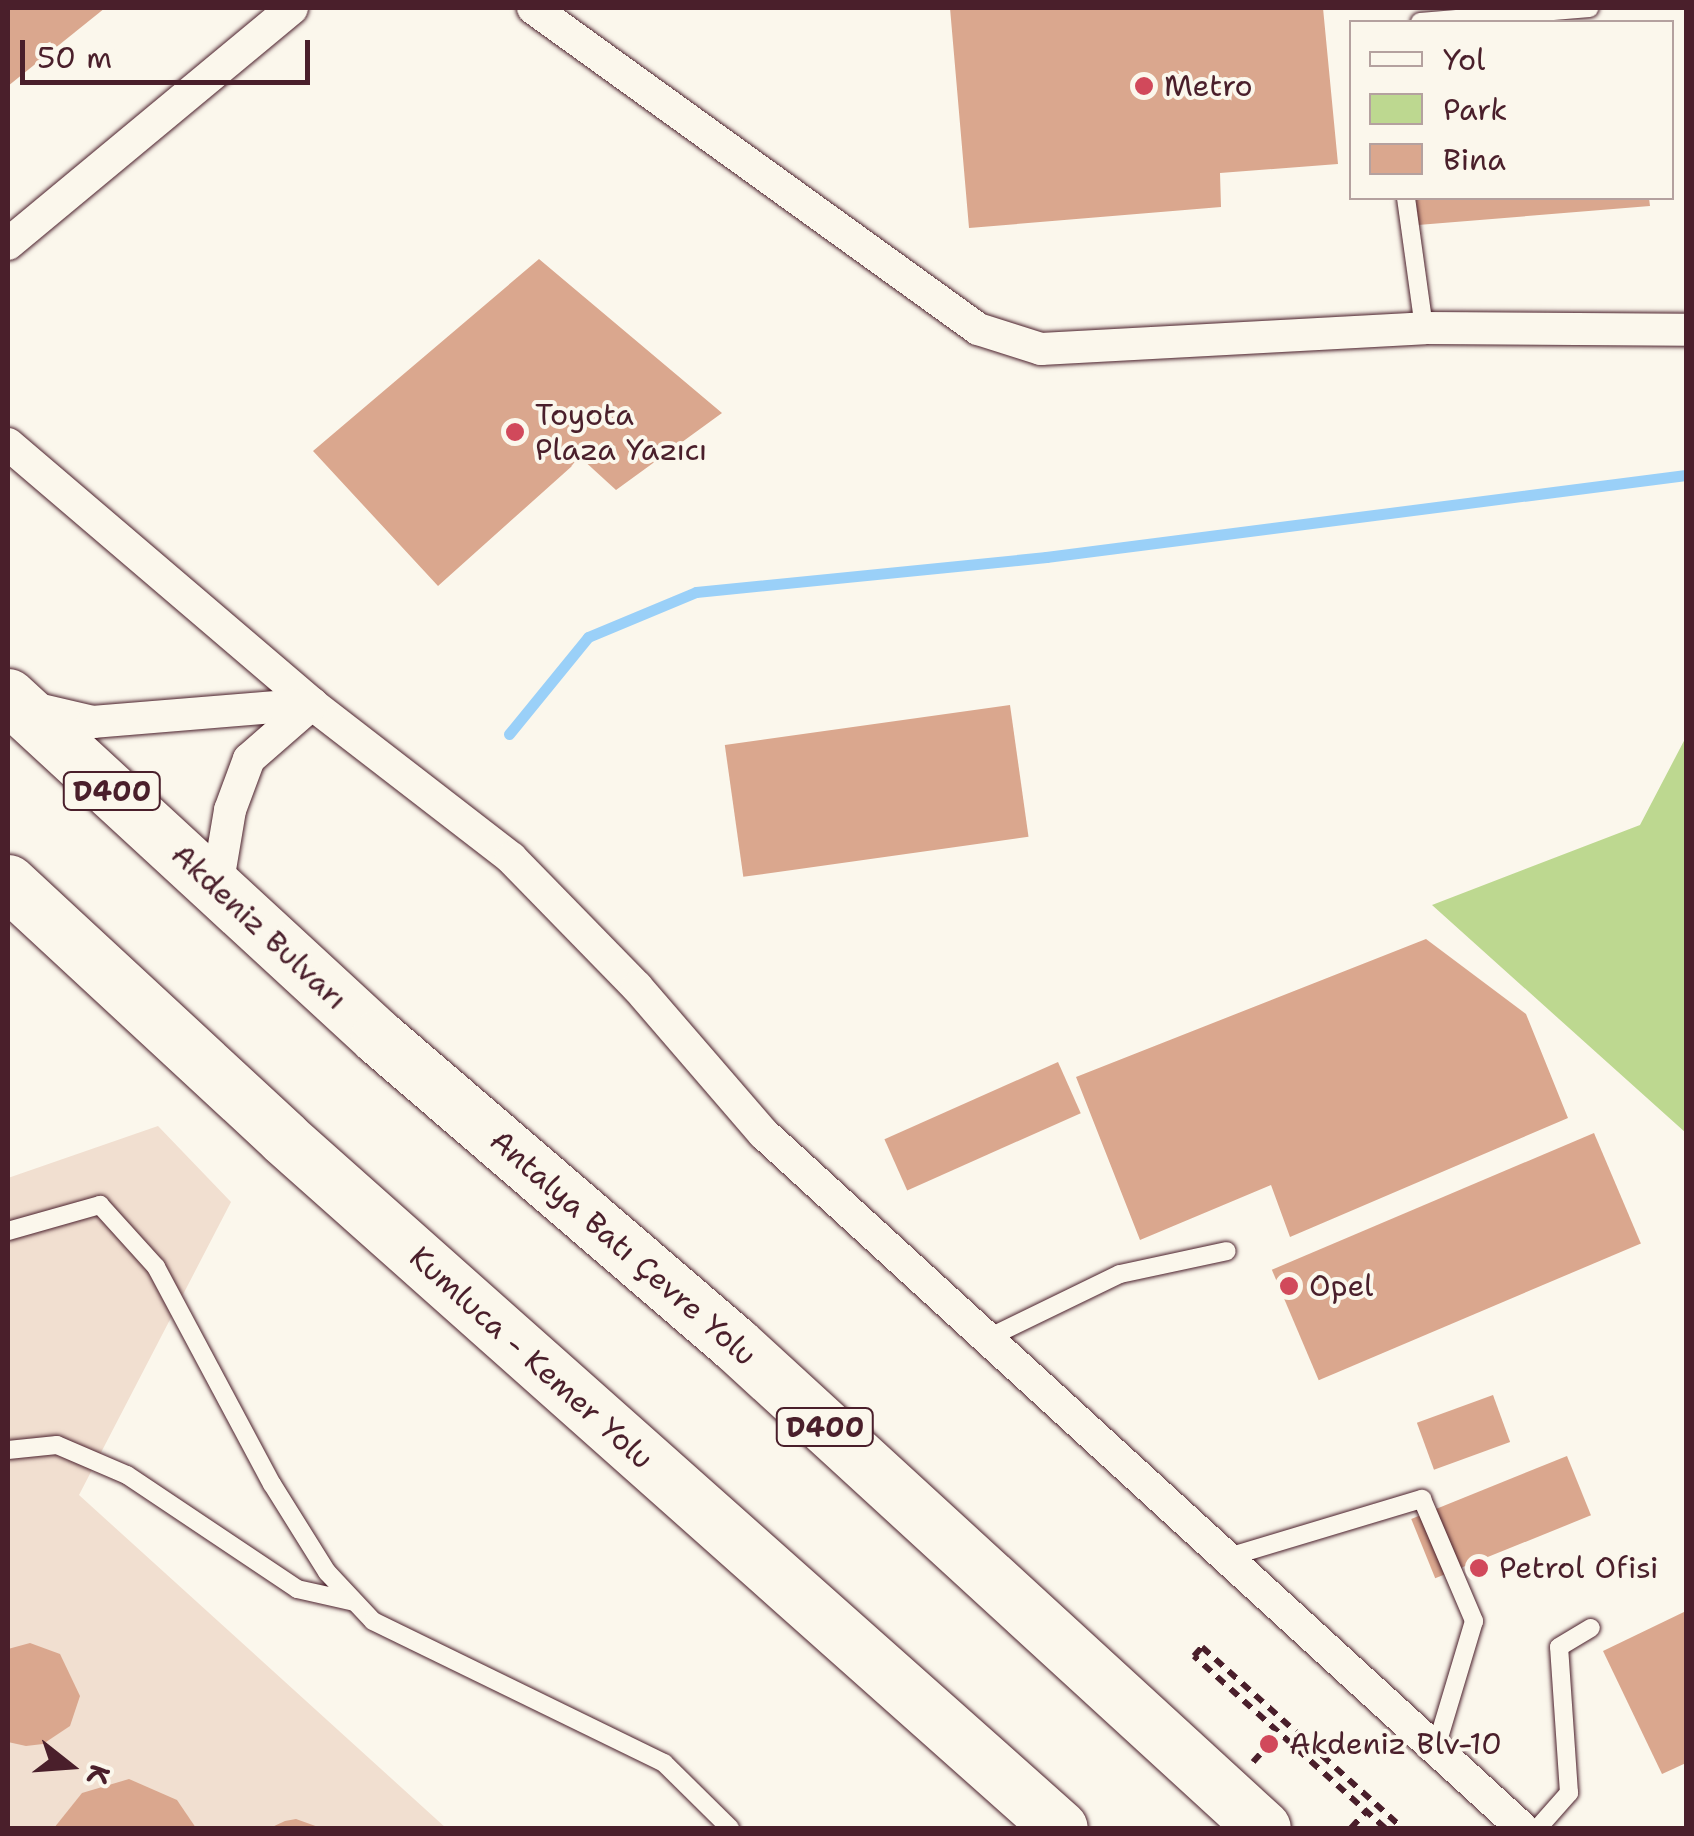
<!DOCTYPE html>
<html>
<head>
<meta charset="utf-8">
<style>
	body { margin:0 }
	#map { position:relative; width:1694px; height:1836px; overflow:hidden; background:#fbf7ec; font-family:"Shantell Sans",sans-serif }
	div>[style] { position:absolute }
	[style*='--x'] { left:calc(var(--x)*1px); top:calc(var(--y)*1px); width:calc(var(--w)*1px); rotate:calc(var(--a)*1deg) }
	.built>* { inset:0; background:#f1dfd0 }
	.green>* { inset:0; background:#bdd890 }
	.stream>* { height:11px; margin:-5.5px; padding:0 5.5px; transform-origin:5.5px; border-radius:5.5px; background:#9ad0f8 }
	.building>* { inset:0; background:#daa78e; transform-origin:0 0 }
	.path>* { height:6px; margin-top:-3px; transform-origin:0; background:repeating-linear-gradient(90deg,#4a1f2b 0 10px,transparent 0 18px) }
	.roads { filter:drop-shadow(0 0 2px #4a1f2b) drop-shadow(0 0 2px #4a1f2b) }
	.service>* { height:18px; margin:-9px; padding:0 9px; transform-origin:9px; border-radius:9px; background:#fbf7ec }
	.minor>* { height:32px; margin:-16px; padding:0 16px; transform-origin:16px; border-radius:16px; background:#fbf7ec }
	.trunk>* { height:55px; margin:-27.5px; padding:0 27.5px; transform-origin:27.5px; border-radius:27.5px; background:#fbf7ec }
	.dots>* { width:28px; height:28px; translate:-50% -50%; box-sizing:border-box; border:5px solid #fbf7ec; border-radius:50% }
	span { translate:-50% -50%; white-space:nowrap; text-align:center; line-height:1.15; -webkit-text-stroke:8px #fbf7ec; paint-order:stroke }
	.shield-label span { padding:2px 8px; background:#fbf7ec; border:2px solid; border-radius:8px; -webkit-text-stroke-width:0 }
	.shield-label { font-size:28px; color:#4a1f2b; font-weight:700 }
	.poi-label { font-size:30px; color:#4a1f2b }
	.left { translate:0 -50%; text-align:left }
	.street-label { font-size:30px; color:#4a1f2b }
	.frame { position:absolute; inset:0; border:10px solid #4a1f2b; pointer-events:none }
	.legend { position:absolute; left:1349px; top:20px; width:325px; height:180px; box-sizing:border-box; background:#fbf7ec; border:2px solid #b4a19f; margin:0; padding:12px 18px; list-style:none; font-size:30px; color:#4a1f2b }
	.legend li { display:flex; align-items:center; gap:20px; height:50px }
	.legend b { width:50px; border:2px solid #b4a19f }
	.north { position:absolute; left:20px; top:1716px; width:100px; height:100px; -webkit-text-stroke:8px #fbf7ec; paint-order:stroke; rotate:107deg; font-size:28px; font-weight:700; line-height:40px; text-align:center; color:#4a1f2b }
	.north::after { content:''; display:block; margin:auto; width:35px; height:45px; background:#4a1f2b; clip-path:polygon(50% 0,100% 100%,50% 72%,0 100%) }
	.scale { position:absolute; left:20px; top:40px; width:290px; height:45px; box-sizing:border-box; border:5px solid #4a1f2b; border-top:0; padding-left:12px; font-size:30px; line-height:35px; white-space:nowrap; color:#4a1f2b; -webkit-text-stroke:8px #fbf7ec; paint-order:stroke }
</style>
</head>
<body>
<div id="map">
	<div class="built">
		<i style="clip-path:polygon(158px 1126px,231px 1202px,79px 1495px,446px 1828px,8px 1828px,8px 1178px)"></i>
	</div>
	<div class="green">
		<i style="clip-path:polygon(1686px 737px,1686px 1133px,1432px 905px,1640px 825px)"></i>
	</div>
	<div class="stream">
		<i style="--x:509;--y:734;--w:125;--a:-50.8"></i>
		<i style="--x:588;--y:637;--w:117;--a:-22.6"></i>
		<i style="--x:696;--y:592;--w:352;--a:-5.7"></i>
		<i style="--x:1046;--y:557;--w:645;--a:-7.3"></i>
	</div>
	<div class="building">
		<i style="clip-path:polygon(8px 8px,105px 8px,8px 86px)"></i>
		<i style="clip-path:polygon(950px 8px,1323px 8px,1338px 164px,1220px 173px,1221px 207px,969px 228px)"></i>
		<i style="clip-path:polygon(1416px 198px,1649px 198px,1650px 206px,1418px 225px)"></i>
		<i style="clip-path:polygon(539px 259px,722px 413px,616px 490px,581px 458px,438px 586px,313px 451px)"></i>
		<i style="left:1010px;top:705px;width:133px;height:288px;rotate:82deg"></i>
		<i style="clip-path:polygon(1426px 939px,1526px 1014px,1568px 1118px,1290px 1237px,1271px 1185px,1140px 1240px,1076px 1077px)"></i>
		<i style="left:1058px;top:1062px;width:56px;height:190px;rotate:66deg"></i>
		<i style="left:1594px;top:1133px;width:120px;height:350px;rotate:67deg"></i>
		<i style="left:1493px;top:1395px;width:50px;height:81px;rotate:70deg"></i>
		<i style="left:1567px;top:1456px;width:64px;height:168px;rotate:68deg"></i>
		<i style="clip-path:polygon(1686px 1611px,1686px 1763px,1662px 1774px,1603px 1651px)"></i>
		<i style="clip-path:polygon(30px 1643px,60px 1654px,80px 1696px,70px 1726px,43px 1744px,26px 1746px,8px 1742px,8px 1649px)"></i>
		<i style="clip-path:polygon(129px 1779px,177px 1800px,196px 1828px,54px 1828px,82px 1793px)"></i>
		<i style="clip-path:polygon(296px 1819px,321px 1828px,270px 1828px,285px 1821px)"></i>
	</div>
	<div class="path">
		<i style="--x:1253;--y:1762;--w:24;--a:-48"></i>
		<i style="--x:1351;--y:1828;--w:24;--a:-48"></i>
		<i style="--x:1385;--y:1828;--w:257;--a:-138"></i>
		<i style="--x:1194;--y:1656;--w:12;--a:-48"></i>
		<i style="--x:1202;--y:1647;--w:270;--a:42.1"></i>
	</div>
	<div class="roads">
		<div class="service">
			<i style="--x:1420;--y:22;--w:170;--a:-4.7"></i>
			<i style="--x:1406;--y:198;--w:131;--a:82.1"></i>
			<i style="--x:8;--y:1231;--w:96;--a:-15.8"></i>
			<i style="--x:100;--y:1205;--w:84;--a:47.9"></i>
			<i style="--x:156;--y:1267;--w:246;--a:61.9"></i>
			<i style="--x:272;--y:1484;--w:104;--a:58"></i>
			<i style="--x:327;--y:1572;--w:67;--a:46.8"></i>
			<i style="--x:373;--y:1621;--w:324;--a:26"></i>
			<i style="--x:664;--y:1763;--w:93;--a:44.6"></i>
			<i style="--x:986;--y:1339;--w:149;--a:-25.9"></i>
			<i style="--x:1120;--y:1274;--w:109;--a:-12.1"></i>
			<i style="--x:8;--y:1450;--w:49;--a:-5.8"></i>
			<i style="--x:57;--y:1445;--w:76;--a:23.2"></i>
			<i style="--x:127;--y:1475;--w:205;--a:33.8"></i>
			<i style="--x:297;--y:1589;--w:59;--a:12.6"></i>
			<i style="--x:1225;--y:1558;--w:206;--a:-16.7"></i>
			<i style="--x:1422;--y:1499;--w:133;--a:66.9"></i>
			<i style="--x:1474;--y:1621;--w:136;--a:106.7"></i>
			<i style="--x:1538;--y:1828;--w:47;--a:-48.5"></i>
			<i style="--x:1569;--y:1793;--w:146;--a:-93.9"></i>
			<i style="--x:1559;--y:1647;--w:37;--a:-31"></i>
		</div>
		<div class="minor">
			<i style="--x:533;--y:8;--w:549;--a:35.8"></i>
			<i style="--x:978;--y:329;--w:66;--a:17.6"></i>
			<i style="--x:1041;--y:349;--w:384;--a:-3.1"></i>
			<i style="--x:1424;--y:328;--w:262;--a:0.4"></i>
			<i style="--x:8;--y:244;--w:369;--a:-39.7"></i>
			<i style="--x:8;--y:444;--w:400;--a:40.5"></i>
			<i style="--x:312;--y:704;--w:252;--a:37.7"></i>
			<i style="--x:511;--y:858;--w:180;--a:45.7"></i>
			<i style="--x:637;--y:987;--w:193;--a:49.2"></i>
			<i style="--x:763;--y:1133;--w:1029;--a:42.48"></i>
			<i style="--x:29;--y:707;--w:66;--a:13.2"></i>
			<i style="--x:93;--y:722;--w:220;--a:-4.7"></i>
			<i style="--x:217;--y:887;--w:78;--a:-80.4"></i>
			<i style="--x:230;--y:810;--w:54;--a:-69.6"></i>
			<i style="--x:249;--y:759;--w:84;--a:-41.1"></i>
		</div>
		<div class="trunk">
			<i style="--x:8;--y:696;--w:503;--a:42.66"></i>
			<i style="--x:378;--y:1037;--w:471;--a:40.7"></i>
			<i style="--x:735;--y:1344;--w:716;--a:42.51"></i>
			<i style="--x:8;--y:882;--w:376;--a:42.8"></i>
			<i style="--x:284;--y:1138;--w:1038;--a:41.64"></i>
		</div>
	</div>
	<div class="dots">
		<i style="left:1144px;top:86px;background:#d1495b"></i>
		<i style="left:515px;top:432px;background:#d1495b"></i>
		<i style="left:1289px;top:1286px;background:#d1495b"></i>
		<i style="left:1479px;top:1568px;background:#d1495b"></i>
		<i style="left:1269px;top:1744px;background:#d1495b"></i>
	</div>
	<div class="shield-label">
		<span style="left:112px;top:791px">D400</span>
		<span style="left:825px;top:1427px">D400</span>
	</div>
	<div class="poi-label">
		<span class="left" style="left:1164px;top:86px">Metro</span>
		<span class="left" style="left:535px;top:432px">Toyota<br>Plaza Yazıcı</span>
		<span class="left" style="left:1309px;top:1286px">Opel</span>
		<span class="left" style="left:1499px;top:1568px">Petrol Ofisi</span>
		<span class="left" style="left:1289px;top:1744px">Akdeniz Blv-10</span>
	</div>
	<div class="street-label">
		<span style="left:259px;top:927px;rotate:43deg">Akdeniz Bulvarı</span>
		<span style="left:623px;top:1248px;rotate:41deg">Antalya Batı Çevre Yolu</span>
		<span style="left:531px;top:1358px;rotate:42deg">Kumluca - Kemer Yolu</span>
	</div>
	<div class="frame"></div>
	<ul class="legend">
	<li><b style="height:12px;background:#fbf7ec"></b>Yol</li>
	<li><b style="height:28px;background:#bdd890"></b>Park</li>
	<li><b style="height:28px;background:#daa78e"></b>Bina</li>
	</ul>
	<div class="north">K</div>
	<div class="scale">50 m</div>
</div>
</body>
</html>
